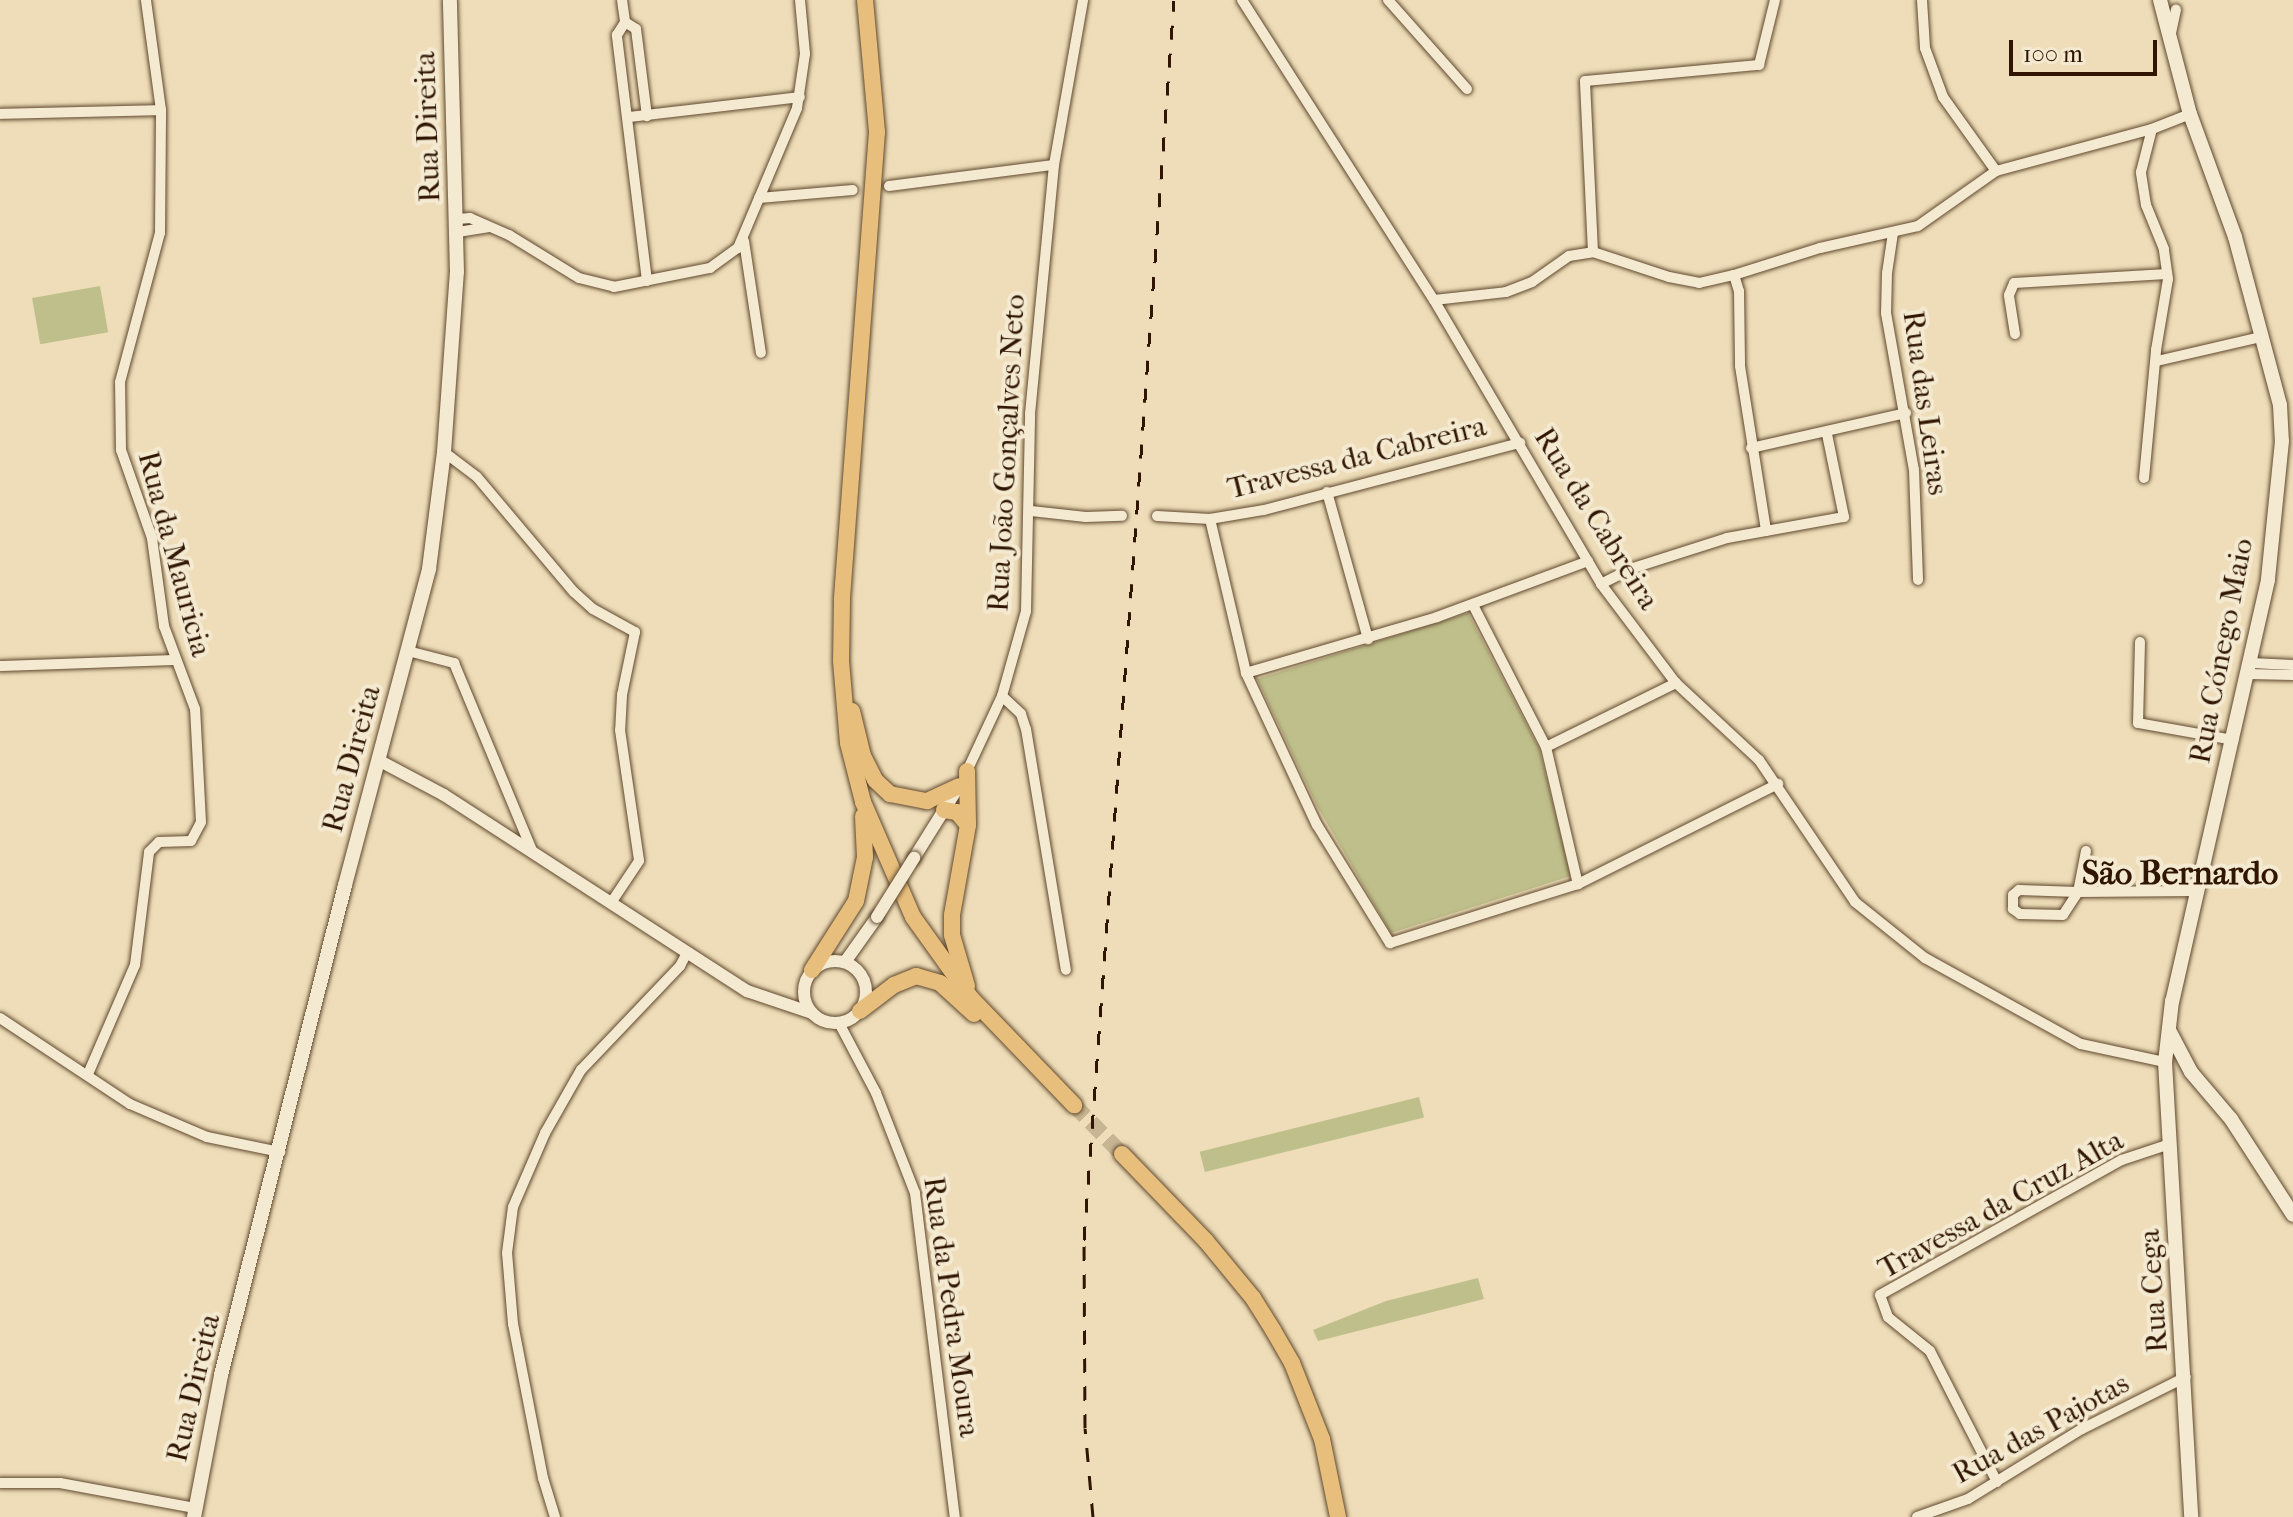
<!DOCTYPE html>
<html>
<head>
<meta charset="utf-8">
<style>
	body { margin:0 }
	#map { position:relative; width:2293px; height:1517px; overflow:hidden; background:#eeddb8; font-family:"IM FELL French Canon",serif }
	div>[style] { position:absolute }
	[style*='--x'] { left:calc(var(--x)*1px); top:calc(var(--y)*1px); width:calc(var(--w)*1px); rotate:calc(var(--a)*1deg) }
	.green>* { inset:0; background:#bfbf8b; transform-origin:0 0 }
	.primary-tunnel>* { height:16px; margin-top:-8px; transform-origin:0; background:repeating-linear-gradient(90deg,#c8b593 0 16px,transparent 0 24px) }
	.roads { filter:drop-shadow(0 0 2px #60482e) drop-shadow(0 0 2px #60482e) }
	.minor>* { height:10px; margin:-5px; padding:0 5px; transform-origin:5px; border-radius:5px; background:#f4e9d1 }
	.tertiary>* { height:12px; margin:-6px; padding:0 6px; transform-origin:6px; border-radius:6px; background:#f4e9d1 }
	.tertiary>.ring { margin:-6px; padding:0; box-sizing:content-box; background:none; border:12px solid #f4e9d1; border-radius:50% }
	.secondary>* { height:14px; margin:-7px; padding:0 7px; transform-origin:7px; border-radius:7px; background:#f4e9d1 }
	.primary>* { height:16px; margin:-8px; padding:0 8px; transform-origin:8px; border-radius:8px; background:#e7be7c }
	.rail>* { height:3px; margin-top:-1.5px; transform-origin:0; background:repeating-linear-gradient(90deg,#301600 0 14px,transparent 0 28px) }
	.bridges { filter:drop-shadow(0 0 2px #60482e) drop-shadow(0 0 2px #60482e) }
	.tertiary-bridge>* { height:12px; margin:-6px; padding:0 6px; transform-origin:6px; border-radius:6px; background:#f4e9d1 }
	span { translate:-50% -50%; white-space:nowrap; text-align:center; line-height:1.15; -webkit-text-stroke:8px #f4e9d1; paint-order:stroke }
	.street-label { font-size:30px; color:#301600 }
	.quarter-label { font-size:34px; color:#301600; font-weight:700 }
	.scale { position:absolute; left:2009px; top:40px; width:148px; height:36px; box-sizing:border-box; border:4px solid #301600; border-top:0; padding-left:10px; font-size:24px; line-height:28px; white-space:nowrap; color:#301600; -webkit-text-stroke:6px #f4e9d1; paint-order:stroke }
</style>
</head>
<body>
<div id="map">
	<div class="green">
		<i style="left:100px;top:286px;width:47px;height:69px;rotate:80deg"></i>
		<i style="clip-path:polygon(1468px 613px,1539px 748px,1571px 876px,1391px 933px,1317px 806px,1257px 679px)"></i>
		<i style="left:1419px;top:1097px;width:21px;height:226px;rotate:76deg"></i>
		<i style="clip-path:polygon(1478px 1278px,1484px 1299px,1318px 1341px,1313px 1330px,1386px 1301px)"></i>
	</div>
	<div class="primary-tunnel">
		<i style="--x:1074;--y:1105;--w:69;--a:45.6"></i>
	</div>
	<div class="roads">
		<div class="minor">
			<i style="--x:622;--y:0;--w:22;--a:82"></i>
			<i style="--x:1242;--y:0;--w:356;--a:57.4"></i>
			<i style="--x:1434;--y:300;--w:329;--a:59.5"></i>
			<i style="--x:1601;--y:584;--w:124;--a:52.9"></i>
			<i style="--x:1676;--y:683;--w:113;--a:42.9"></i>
			<i style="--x:1759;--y:760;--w:171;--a:55.9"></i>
			<i style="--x:1855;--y:902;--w:90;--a:38.7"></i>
			<i style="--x:1925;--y:958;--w:178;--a:28.9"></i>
			<i style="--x:2081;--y:1044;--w:86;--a:12.1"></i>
			<i style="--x:1388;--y:0;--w:119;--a:48.4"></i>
			<i style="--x:1922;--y:0;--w:48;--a:86.4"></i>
			<i style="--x:1925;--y:48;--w:52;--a:69.8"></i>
			<i style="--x:1943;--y:97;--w:91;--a:54.4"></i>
			<i style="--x:2171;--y:33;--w:24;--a:-78"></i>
			<i style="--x:0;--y:114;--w:161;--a:-1.4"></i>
			<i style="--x:630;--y:117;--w:171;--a:-6.7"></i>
			<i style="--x:889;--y:186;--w:166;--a:-7.3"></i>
			<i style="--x:759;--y:198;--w:94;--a:-4.9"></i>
			<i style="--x:458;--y:219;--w:12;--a:-5"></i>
			<i style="--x:470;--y:218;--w:43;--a:23.6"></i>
			<i style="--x:509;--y:235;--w:82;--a:31.6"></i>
			<i style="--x:579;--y:278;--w:36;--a:14"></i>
			<i style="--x:614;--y:287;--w:98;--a:-11.2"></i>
			<i style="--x:710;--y:268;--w:34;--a:-36"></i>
			<i style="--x:738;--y:248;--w:152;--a:-67.1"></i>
			<i style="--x:797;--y:108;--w:55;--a:-81.6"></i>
			<i style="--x:805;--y:54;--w:54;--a:-95.3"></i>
			<i style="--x:458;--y:232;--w:30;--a:-9"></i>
			<i style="--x:1893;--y:233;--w:40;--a:98.5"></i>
			<i style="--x:1887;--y:273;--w:40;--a:91.4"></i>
			<i style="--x:1886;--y:313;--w:159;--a:79.9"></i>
			<i style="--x:1914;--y:470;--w:110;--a:87.9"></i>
			<i style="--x:744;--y:241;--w:113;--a:81.4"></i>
			<i style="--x:1593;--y:252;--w:171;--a:-92.7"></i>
			<i style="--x:1585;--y:81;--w:175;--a:-5.3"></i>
			<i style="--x:1759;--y:65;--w:67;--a:-76.2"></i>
			<i style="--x:1734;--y:275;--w:17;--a:73"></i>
			<i style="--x:1739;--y:291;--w:75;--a:89.2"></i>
			<i style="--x:1740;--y:366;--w:167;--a:81"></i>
			<i style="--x:647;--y:281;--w:248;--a:-97"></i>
			<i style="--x:617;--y:35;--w:15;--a:-58"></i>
			<i style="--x:625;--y:22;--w:13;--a:32"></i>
			<i style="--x:636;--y:29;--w:88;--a:82.8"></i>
			<i style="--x:1434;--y:300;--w:72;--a:-6.3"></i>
			<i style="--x:1506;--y:292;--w:28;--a:-21"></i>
			<i style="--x:1532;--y:282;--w:45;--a:-35.1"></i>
			<i style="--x:1569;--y:256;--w:24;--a:-9"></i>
			<i style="--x:1593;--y:252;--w:80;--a:18.2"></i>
			<i style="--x:1669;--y:277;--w:31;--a:11"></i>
			<i style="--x:1699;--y:283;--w:36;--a:-13"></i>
			<i style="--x:1734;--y:275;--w:90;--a:-17.4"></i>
			<i style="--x:1820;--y:248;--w:100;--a:-12.7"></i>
			<i style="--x:1918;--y:226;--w:95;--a:-35.2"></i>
			<i style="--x:1996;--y:171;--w:162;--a:-15.1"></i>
			<i style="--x:2152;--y:129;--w:41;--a:-21.5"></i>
			<i style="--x:2015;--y:334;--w:39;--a:-99"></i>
			<i style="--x:2009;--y:295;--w:13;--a:-67"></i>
			<i style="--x:2014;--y:283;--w:153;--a:-3.4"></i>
			<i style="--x:2157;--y:361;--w:107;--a:-13"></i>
			<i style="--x:1751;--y:448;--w:159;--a:-12.7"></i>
			<i style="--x:444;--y:452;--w:41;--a:37.1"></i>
			<i style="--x:477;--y:477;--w:150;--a:49.9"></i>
			<i style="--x:574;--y:592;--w:25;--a:42"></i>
			<i style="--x:593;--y:609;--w:48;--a:28.7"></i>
			<i style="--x:635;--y:632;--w:64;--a:101.7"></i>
			<i style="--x:622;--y:695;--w:35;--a:93"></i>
			<i style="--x:620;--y:730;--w:132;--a:81.7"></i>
			<i style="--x:639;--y:861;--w:50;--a:123.7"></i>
			<i style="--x:2144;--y:478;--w:129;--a:-84.6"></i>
			<i style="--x:2156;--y:350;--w:72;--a:-80.4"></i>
			<i style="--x:2168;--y:279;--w:30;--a:-98"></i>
			<i style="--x:2164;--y:249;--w:48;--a:-112.2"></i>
			<i style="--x:2146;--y:205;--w:33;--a:-99"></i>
			<i style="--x:2141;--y:172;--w:44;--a:-75.7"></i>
			<i style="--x:1327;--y:492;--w:153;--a:74.4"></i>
			<i style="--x:1031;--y:511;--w:55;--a:6.2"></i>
			<i style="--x:1086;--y:517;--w:36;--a:-2"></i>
			<i style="--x:1157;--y:516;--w:53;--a:3.2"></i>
			<i style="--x:1210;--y:519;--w:55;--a:-9.5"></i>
			<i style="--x:1264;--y:510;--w:265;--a:-14.7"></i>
			<i style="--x:1210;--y:519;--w:158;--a:76.8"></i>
			<i style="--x:1246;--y:673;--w:168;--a:65"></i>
			<i style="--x:1317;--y:825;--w:139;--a:58.3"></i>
			<i style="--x:1390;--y:943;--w:197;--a:-17.4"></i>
			<i style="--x:1578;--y:884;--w:224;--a:-26.6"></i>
			<i style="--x:1601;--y:584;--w:33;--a:-27"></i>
			<i style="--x:1630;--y:569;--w:102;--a:-17.7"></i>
			<i style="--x:1727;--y:538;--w:119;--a:-10.2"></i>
			<i style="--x:1844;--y:517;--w:85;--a:-101.6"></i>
			<i style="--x:1473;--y:605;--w:160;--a:62.8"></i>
			<i style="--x:1546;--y:747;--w:141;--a:76.9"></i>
			<i style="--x:2140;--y:642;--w:81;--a:91.4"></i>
			<i style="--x:2138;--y:723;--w:97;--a:10.1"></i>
			<i style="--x:408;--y:651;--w:48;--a:14.6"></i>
			<i style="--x:454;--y:663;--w:203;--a:67.4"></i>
			<i style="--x:2251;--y:663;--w:42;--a:2.7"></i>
			<i style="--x:0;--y:666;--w:176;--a:-2"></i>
			<i style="--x:1246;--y:673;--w:199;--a:-16.3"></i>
			<i style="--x:1437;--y:617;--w:161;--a:-20.3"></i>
			<i style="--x:2249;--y:674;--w:44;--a:1.3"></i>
			<i style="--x:1002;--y:696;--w:26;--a:43"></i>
			<i style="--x:1021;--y:714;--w:16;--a:72"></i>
			<i style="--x:1026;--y:729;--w:244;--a:80.6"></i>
			<i style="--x:1546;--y:747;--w:145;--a:-26.2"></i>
			<i style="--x:967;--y:771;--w:83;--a:-65"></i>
			<i style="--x:1002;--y:696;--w:88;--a:-74.2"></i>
			<i style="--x:1026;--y:611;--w:197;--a:-88.8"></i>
			<i style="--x:1030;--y:414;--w:250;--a:-84.5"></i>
			<i style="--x:1054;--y:165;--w:168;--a:-80"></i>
			<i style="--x:2086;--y:851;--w:42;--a:101"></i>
			<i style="--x:2078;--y:892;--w:27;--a:123"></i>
			<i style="--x:2063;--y:915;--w:43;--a:-178.7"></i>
			<i style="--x:2020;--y:914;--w:9;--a:-144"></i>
			<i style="--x:2013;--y:909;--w:14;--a:-90"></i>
			<i style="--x:2013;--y:895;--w:8;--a:-40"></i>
			<i style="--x:2019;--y:890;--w:59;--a:1.9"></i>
			<i style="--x:2078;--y:892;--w:118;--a:-0.5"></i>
			<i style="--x:0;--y:1018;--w:156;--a:33.5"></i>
			<i style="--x:130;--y:1104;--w:84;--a:23.2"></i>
			<i style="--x:207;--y:1137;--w:75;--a:11.6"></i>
			<i style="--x:839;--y:1023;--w:79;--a:62.1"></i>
			<i style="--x:876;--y:1093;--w:107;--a:68.7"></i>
			<i style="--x:915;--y:1193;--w:326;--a:83"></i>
			<i style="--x:88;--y:1074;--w:119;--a:-66.7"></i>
			<i style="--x:135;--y:965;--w:114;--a:-82.9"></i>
			<i style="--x:149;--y:852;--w:14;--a:-45"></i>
			<i style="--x:159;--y:842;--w:32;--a:-2"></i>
			<i style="--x:191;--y:841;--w:21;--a:-62"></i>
			<i style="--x:201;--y:822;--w:113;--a:-93"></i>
			<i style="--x:195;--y:709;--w:89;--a:-110.5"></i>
			<i style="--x:164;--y:626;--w:89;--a:-97.8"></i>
			<i style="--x:152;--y:538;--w:93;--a:-109.4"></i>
			<i style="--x:121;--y:450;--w:68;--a:-90.8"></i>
			<i style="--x:120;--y:382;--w:154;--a:-75"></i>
			<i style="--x:160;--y:233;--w:123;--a:-89.5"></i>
			<i style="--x:161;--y:110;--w:111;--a:-97.8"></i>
			<i style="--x:1997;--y:1482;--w:147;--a:-117.1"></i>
			<i style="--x:1930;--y:1351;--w:54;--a:-141"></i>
			<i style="--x:1888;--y:1317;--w:23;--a:-110"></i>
			<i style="--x:1880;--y:1295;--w:277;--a:-29.2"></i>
			<i style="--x:2122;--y:1160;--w:51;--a:-18.4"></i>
			<i style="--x:0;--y:1483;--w:60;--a:0"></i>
			<i style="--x:60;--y:1483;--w:137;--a:10.5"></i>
			<i style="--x:555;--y:1517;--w:41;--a:-107.1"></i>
			<i style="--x:543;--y:1478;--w:157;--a:-101"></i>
			<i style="--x:513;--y:1324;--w:71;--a:-94.8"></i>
			<i style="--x:507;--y:1253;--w:46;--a:-82.6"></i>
			<i style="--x:513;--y:1207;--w:81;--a:-66.6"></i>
			<i style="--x:545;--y:1133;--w:73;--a:-60.3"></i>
			<i style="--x:581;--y:1070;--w:144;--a:-46.4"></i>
			<i style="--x:680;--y:966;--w:15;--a:-62"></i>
			<i style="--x:1917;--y:1517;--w:54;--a:-19.4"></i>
			<i style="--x:1968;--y:1499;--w:134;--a:-31.6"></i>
			<i style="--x:2082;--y:1429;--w:116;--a:-26.6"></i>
		</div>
		<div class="tertiary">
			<i style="--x:380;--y:761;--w:72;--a:28"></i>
			<i style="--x:444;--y:795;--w:361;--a:32.9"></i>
			<i style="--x:747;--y:991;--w:69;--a:18.7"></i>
			<i style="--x:914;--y:858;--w:85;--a:-58"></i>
			<i class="ring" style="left:804px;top:961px;width:50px;height:50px"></i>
			<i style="--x:845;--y:962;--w:55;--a:-54.6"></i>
		</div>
		<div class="secondary">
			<i style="--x:2160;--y:0;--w:118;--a:75.3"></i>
			<i style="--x:2190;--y:114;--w:131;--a:69.9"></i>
			<i style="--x:2235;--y:237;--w:174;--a:75"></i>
			<i style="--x:2280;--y:405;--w:36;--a:87"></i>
			<i style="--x:2282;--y:441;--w:140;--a:95.8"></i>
			<i style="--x:2268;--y:580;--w:432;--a:102.8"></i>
			<i style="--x:2172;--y:1001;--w:61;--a:96.5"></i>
			<i style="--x:2165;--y:1062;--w:456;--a:86.7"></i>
			<i style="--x:2170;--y:1032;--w:45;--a:62.3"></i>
			<i style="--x:2191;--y:1072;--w:62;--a:49.6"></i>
			<i style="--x:2231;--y:1119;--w:114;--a:57.1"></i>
			<i style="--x:194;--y:1517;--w:145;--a:-79.2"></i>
			<i style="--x:221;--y:1375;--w:505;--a:-75.8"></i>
			<i style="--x:345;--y:885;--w:327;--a:-75.1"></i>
			<i style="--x:429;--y:569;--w:118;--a:-82.7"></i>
			<i style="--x:444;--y:452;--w:180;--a:-85.9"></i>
			<i style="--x:457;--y:272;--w:272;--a:-91.5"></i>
		</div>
		<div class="primary">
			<i style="--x:865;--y:0;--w:133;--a:84.8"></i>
			<i style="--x:877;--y:132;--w:469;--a:94.3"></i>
			<i style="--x:842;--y:600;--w:61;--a:90.9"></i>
			<i style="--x:841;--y:661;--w:82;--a:85.1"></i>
			<i style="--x:848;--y:743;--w:61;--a:75.7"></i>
			<i style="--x:863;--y:802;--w:125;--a:66.5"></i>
			<i style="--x:913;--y:917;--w:100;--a:54.4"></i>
			<i style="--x:971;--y:998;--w:149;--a:46.1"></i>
			<i style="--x:852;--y:711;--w:46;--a:76.3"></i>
			<i style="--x:863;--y:756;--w:27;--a:63"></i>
			<i style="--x:875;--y:780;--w:21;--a:43"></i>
			<i style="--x:890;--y:794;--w:38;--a:11"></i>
			<i style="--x:927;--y:801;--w:35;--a:-25"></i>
			<i style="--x:967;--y:771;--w:54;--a:88.9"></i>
			<i style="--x:968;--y:825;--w:91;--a:100.1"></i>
			<i style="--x:952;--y:915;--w:20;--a:90"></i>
			<i style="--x:952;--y:935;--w:53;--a:73.6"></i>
			<i style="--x:944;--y:810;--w:13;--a:9"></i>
			<i style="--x:957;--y:812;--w:17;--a:50"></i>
			<i style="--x:812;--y:970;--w:82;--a:-57.5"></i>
			<i style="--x:856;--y:901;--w:45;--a:-78.4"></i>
			<i style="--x:865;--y:857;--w:41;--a:-92.8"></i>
			<i style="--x:860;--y:1011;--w:43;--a:-37.4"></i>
			<i style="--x:894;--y:985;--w:24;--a:-22"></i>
			<i style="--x:916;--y:976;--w:25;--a:16"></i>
			<i style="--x:940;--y:983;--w:46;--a:42.4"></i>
			<i style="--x:1122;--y:1154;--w:121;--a:46"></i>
			<i style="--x:1206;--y:1241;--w:74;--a:50.5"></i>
			<i style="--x:1253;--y:1298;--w:38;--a:58"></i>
			<i style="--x:1273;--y:1330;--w:38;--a:60"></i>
			<i style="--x:1292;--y:1363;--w:82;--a:68.5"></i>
			<i style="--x:1322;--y:1439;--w:80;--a:78.4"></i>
		</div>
	</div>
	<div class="rail">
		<i style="--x:1093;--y:1517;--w:89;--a:-95.1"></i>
		<i style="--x:1085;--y:1428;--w:188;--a:-90.3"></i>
		<i style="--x:1084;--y:1240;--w:1243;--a:-85.85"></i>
	</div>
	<div class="bridges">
		<div class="tertiary-bridge">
			<i style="--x:877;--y:917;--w:70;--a:-57.9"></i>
		</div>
	</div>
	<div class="street-label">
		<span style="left:428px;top:127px;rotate:-92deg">Rua Direita</span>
		<span style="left:1925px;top:403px;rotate:82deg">Rua das Leiras</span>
		<span style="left:1007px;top:453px;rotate:-87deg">Rua João Gonçalves Neto</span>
		<span style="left:1357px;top:458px;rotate:-14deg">Travessa da Cabreira</span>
		<span style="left:1596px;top:519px;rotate:58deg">Rua da Cabreira</span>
		<span style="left:174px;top:554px;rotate:75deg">Rua da Mauricia</span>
		<span style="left:2222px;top:651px;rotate:-79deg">Rua Cónego Maio</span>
		<span style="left:352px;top:759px;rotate:-75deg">Rua Direita</span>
		<span style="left:2001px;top:1205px;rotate:-29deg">Travessa da Cruz Alta</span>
		<span style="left:2154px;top:1291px;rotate:-94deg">Rua Cega</span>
		<span style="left:951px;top:1307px;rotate:82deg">Rua da Pedra Moura</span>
		<span style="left:194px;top:1388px;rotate:-77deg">Rua Direita</span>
		<span style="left:2041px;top:1429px;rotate:-29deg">Rua das Pajotas</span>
	</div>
	<div class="quarter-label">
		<span style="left:2180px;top:874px">São Bernardo</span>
	</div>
	<div class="scale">100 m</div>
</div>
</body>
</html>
